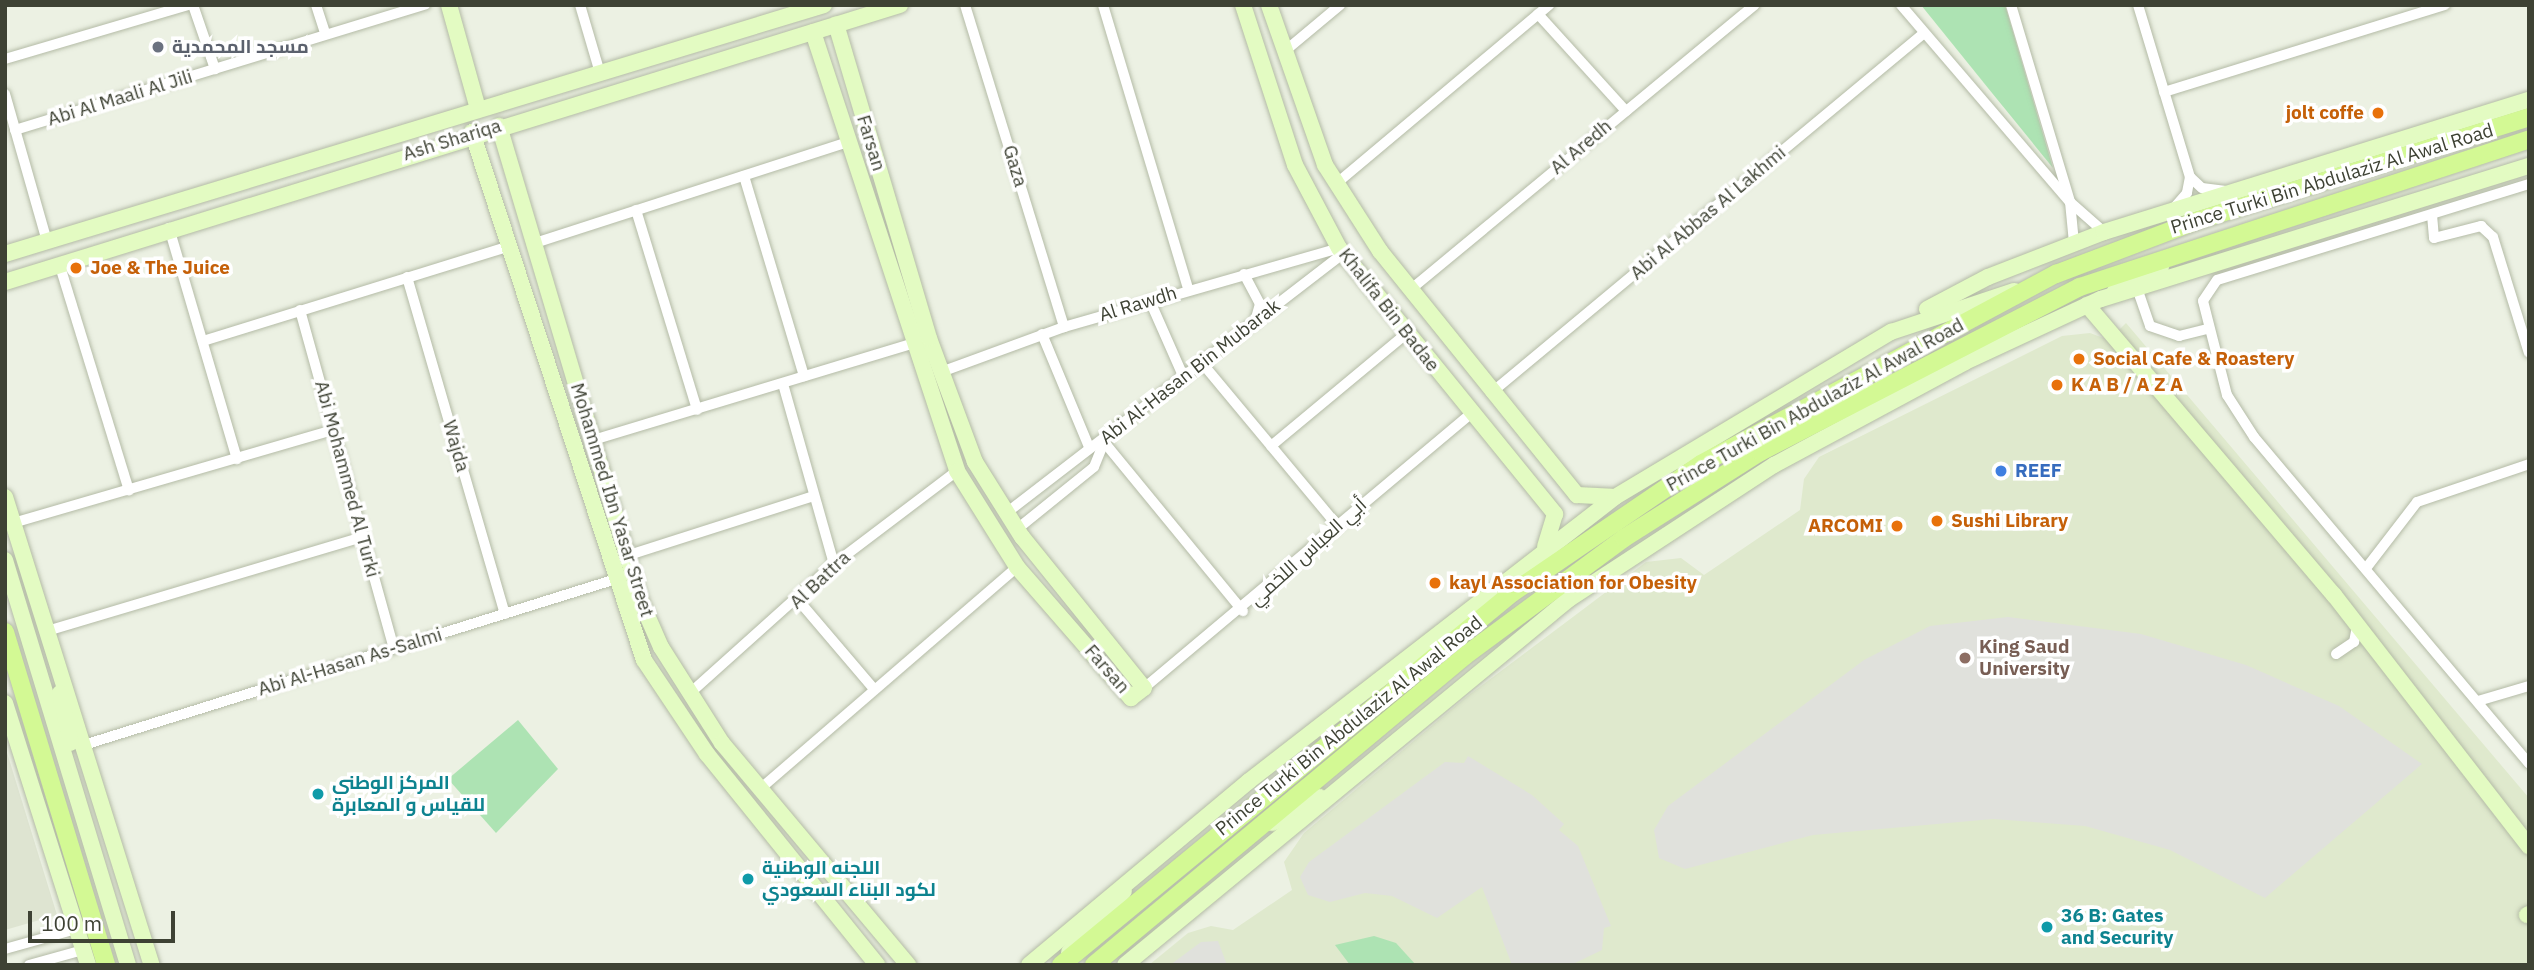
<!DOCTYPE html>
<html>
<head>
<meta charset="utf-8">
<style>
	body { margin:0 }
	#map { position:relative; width:2534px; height:970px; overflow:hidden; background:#ecf1e3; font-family:"IBM Plex Sans",Cairo,sans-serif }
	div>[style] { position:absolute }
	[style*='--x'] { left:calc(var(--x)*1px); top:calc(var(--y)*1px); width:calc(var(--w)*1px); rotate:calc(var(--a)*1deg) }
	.residential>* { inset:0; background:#dee4d1 }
	.education>* { inset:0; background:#dfe9cd }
	.green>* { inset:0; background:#ade3b3 }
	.parking>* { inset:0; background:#e0e1dc }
	.roads { filter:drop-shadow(0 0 2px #b4bba6) drop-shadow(0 0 2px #b4bba6) }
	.street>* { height:10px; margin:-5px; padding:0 5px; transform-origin:5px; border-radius:5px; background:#fff }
	.secondary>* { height:16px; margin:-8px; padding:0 8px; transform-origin:8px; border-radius:8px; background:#e3fbc2 }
	.primary>* { height:18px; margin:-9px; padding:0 9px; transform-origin:9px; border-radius:9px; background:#d3f994 }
	.dots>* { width:19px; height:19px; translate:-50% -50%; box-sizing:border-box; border:4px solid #fff; border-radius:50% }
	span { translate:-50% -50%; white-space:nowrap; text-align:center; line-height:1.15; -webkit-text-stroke:7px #fff; paint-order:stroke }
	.worship-label { font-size:19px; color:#5b616d; font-weight:700 }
	.left { translate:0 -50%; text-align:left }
	.street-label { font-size:19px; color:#3e4234 }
	.food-label { font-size:19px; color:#c56008; font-weight:700 }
	.right { translate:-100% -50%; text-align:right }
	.shop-label { font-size:19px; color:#366cbe; font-weight:700 }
	.education-label { font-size:19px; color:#785e54; font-weight:700 }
	.culture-label { font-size:19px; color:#0d838f; font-weight:700 }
	.frame { position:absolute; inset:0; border:7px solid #3e4234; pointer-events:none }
	.scale { position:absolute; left:28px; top:911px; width:147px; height:32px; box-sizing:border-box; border:4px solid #3e4234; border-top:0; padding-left:9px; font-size:21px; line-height:24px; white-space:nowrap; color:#3e4234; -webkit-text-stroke:5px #fff; paint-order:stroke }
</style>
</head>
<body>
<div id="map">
	<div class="residential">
		<i style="clip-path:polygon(5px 746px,57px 915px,5px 930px)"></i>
	</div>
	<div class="education">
		<i style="clip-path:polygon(2126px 323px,2529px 798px,2529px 965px,1149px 965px,1188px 933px,1211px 926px,1233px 930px,1292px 890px,1284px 862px,1304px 833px,1465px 698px,1646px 562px,1681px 558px,1704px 575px,1800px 510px,1804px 479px,1819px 457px,2062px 336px,2090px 333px,2109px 340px)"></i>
	</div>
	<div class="green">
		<i style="clip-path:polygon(1921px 5px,2005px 5px,2053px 168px,1988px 88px)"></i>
		<i style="clip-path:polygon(518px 720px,558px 769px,496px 833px,448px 779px)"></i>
		<i style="clip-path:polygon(1374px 936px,1396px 943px,1416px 965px,1350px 965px,1335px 945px)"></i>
	</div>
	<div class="parking">
		<i style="clip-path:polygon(2008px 617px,2141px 634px,2246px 665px,2339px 706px,2422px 764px,2265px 898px,2170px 850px,2085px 826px,1993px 819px,1813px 835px,1685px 869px,1659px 858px,1654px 830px,1668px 806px,1864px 660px,1930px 626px)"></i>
		<i style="clip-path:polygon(1468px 756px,1532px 795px,1564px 824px,1559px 830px,1578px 846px,1611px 926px,1604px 928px,1602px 950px,1571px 965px,1512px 965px,1482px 887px,1437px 918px,1392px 896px,1365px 893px,1330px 902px,1308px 895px,1300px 877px,1309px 862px,1445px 762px,1464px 763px)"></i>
		<i style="clip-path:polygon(1218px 941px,1227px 965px,1170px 965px,1201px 942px)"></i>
	</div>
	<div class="roads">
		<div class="street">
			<i style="--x:193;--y:5;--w:68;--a:71"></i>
			<i style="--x:316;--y:5;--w:29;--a:72"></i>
			<i style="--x:580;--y:5;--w:71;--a:73.6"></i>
			<i style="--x:965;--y:5;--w:337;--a:72.9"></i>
			<i style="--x:1103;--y:5;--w:296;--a:73.3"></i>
			<i style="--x:1901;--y:5;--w:260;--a:49.4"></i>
			<i style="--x:2070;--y:202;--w:45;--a:41.4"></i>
			<i style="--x:2011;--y:5;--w:206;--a:73.3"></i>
			<i style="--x:2070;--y:202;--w:41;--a:84.4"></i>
			<i style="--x:2138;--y:5;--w:180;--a:73.2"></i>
			<i style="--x:2190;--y:177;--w:16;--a:101"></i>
			<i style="--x:2187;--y:193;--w:21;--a:131"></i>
			<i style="--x:1538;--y:14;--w:131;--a:47.8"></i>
			<i style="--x:1285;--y:51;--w:72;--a:-39.9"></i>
			<i style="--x:5;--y:59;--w:192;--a:-16.4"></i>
			<i style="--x:2164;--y:92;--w:294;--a:-17.2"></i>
			<i style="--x:5;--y:94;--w:153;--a:74.1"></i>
			<i style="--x:15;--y:130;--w:429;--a:-17"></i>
			<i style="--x:744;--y:176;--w:209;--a:73.3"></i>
			<i style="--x:2190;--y:177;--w:16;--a:43"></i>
			<i style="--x:2202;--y:188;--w:26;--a:7"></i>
			<i style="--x:1337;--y:183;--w:277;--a:-40"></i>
			<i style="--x:2529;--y:184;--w:326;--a:162.9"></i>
			<i style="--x:2217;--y:280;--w:25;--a:124"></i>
			<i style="--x:2203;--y:301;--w:97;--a:75.7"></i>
			<i style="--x:2227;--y:395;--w:50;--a:57.3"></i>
			<i style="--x:2254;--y:437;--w:427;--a:49.9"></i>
			<i style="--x:636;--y:210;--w:209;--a:73"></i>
			<i style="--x:2432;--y:215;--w:23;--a:85"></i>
			<i style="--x:2434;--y:238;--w:49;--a:-14.3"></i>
			<i style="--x:2481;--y:226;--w:16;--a:43"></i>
			<i style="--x:2493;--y:237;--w:121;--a:72.8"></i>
			<i style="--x:169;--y:228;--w:241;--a:73.6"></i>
			<i style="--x:532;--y:244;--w:332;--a:-17.9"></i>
			<i style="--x:59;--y:263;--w:238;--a:72.9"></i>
			<i style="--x:1244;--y:274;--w:34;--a:62"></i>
			<i style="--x:1260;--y:304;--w:19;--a:106"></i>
			<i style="--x:407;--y:277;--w:351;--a:73.8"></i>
			<i style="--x:1410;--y:290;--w:447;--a:-39.6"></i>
			<i style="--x:2138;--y:291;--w:37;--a:71"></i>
			<i style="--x:2150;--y:326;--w:31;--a:19"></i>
			<i style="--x:2179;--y:336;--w:30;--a:-14"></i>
			<i style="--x:1150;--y:301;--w:84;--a:66.2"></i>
			<i style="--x:300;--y:310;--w:351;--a:74.5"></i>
			<i style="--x:1042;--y:334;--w:122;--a:67.4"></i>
			<i style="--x:203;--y:341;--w:321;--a:-17.2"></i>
			<i style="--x:1202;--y:363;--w:211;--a:50.2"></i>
			<i style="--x:941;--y:372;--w:131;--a:-20.1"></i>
			<i style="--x:1064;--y:327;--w:286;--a:-16"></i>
			<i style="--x:783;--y:384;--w:187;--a:74.2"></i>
			<i style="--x:1491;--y:393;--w:563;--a:-39.74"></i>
			<i style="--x:593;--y:440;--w:332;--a:-16.8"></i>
			<i style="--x:1104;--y:442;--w:219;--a:50.6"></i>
			<i style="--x:1271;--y:446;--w:175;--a:-39.7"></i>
			<i style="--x:1005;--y:514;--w:426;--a:-37.6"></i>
			<i style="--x:13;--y:523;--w:334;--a:-16.2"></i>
			<i style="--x:1016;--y:530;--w:100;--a:-38.9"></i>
			<i style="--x:1094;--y:467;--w:27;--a:-68"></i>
			<i style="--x:626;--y:556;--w:197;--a:-17.7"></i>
			<i style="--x:2367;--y:567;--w:82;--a:-52.4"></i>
			<i style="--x:2417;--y:502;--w:118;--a:-18.7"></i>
			<i style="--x:799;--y:601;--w:114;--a:49.6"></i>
			<i style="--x:47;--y:631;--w:330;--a:-16.6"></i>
			<i style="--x:2336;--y:654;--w:22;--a:-34"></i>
			<i style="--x:2354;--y:642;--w:15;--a:-79"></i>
			<i style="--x:1144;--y:688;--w:426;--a:-40"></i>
			<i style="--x:689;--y:694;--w:195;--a:-41.9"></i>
			<i style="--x:834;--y:564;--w:154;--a:-37.1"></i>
			<i style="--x:2478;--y:701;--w:53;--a:-16.4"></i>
			<i style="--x:87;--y:744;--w:551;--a:-17.32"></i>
			<i style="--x:760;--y:789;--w:340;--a:-40.8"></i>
			<i style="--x:5;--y:949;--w:74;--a:-15.7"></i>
			<i style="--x:29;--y:965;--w:56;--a:-15.5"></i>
		</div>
		<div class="secondary">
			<i style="--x:449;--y:5;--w:108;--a:74.4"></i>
			<i style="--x:1243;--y:5;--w:168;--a:72"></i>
			<i style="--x:1295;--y:165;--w:94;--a:62.1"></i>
			<i style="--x:1339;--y:248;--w:343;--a:50.9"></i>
			<i style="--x:1555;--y:514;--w:34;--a:107"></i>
			<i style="--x:1269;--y:5;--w:170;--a:70.7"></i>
			<i style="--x:1325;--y:165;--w:102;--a:57.4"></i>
			<i style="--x:1380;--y:251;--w:314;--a:51.1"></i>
			<i style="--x:1577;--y:495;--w:35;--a:3"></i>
			<i style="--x:813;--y:32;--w:462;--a:71.8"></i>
			<i style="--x:957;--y:471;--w:113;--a:58"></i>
			<i style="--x:1017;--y:567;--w:174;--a:49"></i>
			<i style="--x:1131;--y:698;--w:16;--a:-38"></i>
			<i style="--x:1144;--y:688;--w:194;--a:-128.9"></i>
			<i style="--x:1022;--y:537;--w:89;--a:-122.1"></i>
			<i style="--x:975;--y:462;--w:132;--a:-110.4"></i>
			<i style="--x:929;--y:338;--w:327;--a:-106.5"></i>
			<i style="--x:499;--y:126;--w:491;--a:73.4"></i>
			<i style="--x:639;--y:597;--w:55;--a:66.3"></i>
			<i style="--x:661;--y:647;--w:114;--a:57.6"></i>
			<i style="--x:722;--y:743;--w:290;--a:50"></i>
			<i style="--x:472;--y:132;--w:555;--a:71.96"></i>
			<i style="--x:644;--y:660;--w:113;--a:56.2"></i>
			<i style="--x:707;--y:754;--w:271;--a:51.1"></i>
			<i style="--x:5;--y:254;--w:856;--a:-16.91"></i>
			<i style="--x:5;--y:282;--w:937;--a:-17.2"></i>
			<i style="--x:2115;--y:291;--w:52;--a:-27.6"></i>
			<i style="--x:2087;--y:305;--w:381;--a:49.6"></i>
			<i style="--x:2334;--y:595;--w:318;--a:52.2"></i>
			<i style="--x:1927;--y:309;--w:69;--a:-27.7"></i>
			<i style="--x:1988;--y:277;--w:124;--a:-21.2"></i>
			<i style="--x:2104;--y:232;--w:445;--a:-17.3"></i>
			<i style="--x:5;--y:497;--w:491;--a:72.6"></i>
			<i style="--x:5;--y:560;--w:423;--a:73.1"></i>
			<i style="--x:60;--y:693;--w:51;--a:77.6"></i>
			<i style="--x:5;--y:703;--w:275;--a:72.4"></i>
			<i style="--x:1272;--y:823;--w:54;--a:-29"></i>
			<i style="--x:2527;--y:915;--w:2;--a:-27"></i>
			<i style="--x:1069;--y:952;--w:82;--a:-48"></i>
			<i style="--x:1029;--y:965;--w:287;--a:-39.9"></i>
			<i style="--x:1249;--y:781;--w:463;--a:-37.8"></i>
			<i style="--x:1615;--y:497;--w:322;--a:-30.9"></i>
			<i style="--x:1891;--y:332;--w:130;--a:-18.4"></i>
			<i style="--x:1125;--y:965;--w:575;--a:-39.5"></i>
			<i style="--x:1569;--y:599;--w:245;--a:-33.2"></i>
			<i style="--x:1774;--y:465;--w:217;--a:-28.3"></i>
			<i style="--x:1965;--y:362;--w:150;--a:-24.9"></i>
			<i style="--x:2101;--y:299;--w:448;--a:-17.3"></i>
		</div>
		<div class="primary">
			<i style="--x:5;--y:632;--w:348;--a:73.1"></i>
			<i style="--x:1061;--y:965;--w:585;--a:-39.52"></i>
			<i style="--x:1512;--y:593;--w:229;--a:-34.3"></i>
			<i style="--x:1701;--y:464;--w:403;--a:-28.2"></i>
			<i style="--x:2056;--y:274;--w:153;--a:-20.7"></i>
			<i style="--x:2199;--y:220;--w:346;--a:-17.3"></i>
			<i style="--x:1094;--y:965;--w:484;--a:-39.8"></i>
			<i style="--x:1466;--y:655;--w:197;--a:-36.5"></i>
			<i style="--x:1624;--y:538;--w:161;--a:-32.3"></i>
			<i style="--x:1760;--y:452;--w:360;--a:-27.3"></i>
			<i style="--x:2080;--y:287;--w:473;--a:-18.2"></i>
		</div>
	</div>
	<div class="dots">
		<i style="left:158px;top:47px;background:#6b7280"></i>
		<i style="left:2378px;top:113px;background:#e8710a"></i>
		<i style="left:76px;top:268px;background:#e8710a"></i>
		<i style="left:2079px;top:359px;background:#e8710a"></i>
		<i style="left:2057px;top:385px;background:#e8710a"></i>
		<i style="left:2001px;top:471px;background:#3f7fe0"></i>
		<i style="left:1937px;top:521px;background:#e8710a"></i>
		<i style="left:1897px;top:526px;background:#e8710a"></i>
		<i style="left:1435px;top:583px;background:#e8710a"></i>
		<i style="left:1965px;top:658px;background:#8d6e63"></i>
		<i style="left:318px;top:794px;background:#0f9aa8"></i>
		<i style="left:748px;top:879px;background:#0f9aa8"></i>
		<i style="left:2047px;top:927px;background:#0f9aa8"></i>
	</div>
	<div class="worship-label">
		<span class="left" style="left:172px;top:47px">مسجد المحمدية</span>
	</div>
	<div class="street-label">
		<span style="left:120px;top:98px;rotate:-17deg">Abi Al Maali Al Jili</span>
		<span style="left:452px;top:140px;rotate:-17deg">Ash Shariqa</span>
		<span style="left:871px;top:143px;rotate:73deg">Farsan</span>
		<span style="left:1581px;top:147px;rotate:-40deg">Al Aredh</span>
		<span style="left:1015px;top:166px;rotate:73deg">Gaza</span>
		<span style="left:2332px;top:179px;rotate:-17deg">Prince Turki Bin Abdulaziz Al Awal Road</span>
		<span style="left:1708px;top:213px;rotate:-40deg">Abi Al Abbas Al Lakhmi</span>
		<span style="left:1138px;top:304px;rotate:-17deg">Al Rawdh</span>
		<span style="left:1389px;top:310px;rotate:52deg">Khalifa Bin Badae</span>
		<span style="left:1190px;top:372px;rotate:-38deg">Abi Al-Hasan Bin Mubarak</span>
		<span style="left:1815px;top:405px;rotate:-29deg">Prince Turki Bin Abdulaziz Al Awal Road</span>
		<span style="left:456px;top:446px;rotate:74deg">Wajda</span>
		<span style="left:347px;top:479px;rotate:75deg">Abi Mohammed Al Turki</span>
		<span style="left:612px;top:500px;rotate:73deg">Mohammed Ibn Yasar Street</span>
		<span style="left:1308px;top:552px;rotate:-42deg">أبي العباس اللخمي</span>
		<span style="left:820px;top:580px;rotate:-43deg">Al Battra</span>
		<span style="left:350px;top:662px;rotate:-17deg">Abi Al-Hasan As-Salmi</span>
		<span style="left:1107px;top:669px;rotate:49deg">Farsan</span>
		<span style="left:1349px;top:726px;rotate:-39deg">Prince Turki Bin Abdulaziz Al Awal Road</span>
	</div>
	<div class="food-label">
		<span class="right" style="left:2364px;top:113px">jolt coffe</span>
		<span class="left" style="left:90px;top:268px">Joe &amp; The Juice</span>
		<span class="left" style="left:2093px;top:359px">Social Cafe &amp; Roastery</span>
		<span class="left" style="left:2071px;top:385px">K A B / A Z A</span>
		<span class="left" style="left:1951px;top:521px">Sushi Library</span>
		<span class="right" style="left:1883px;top:526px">ARCOMI</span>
		<span class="left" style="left:1449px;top:583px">kayl Association for Obesity</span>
	</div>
	<div class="shop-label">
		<span class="left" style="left:2015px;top:471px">REEF</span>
	</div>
	<div class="education-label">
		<span class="left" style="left:1979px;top:658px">King Saud<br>University</span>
	</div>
	<div class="culture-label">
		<span class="left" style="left:332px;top:794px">المركز الوطني<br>للقياس و المعابرة</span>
		<span class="left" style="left:762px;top:879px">اللجنه الوطنية<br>لكود البناء السعودي</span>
		<span class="left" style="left:2061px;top:927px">36 B: Gates<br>and Security</span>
	</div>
	<div class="frame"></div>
	<div class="scale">100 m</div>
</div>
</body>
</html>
